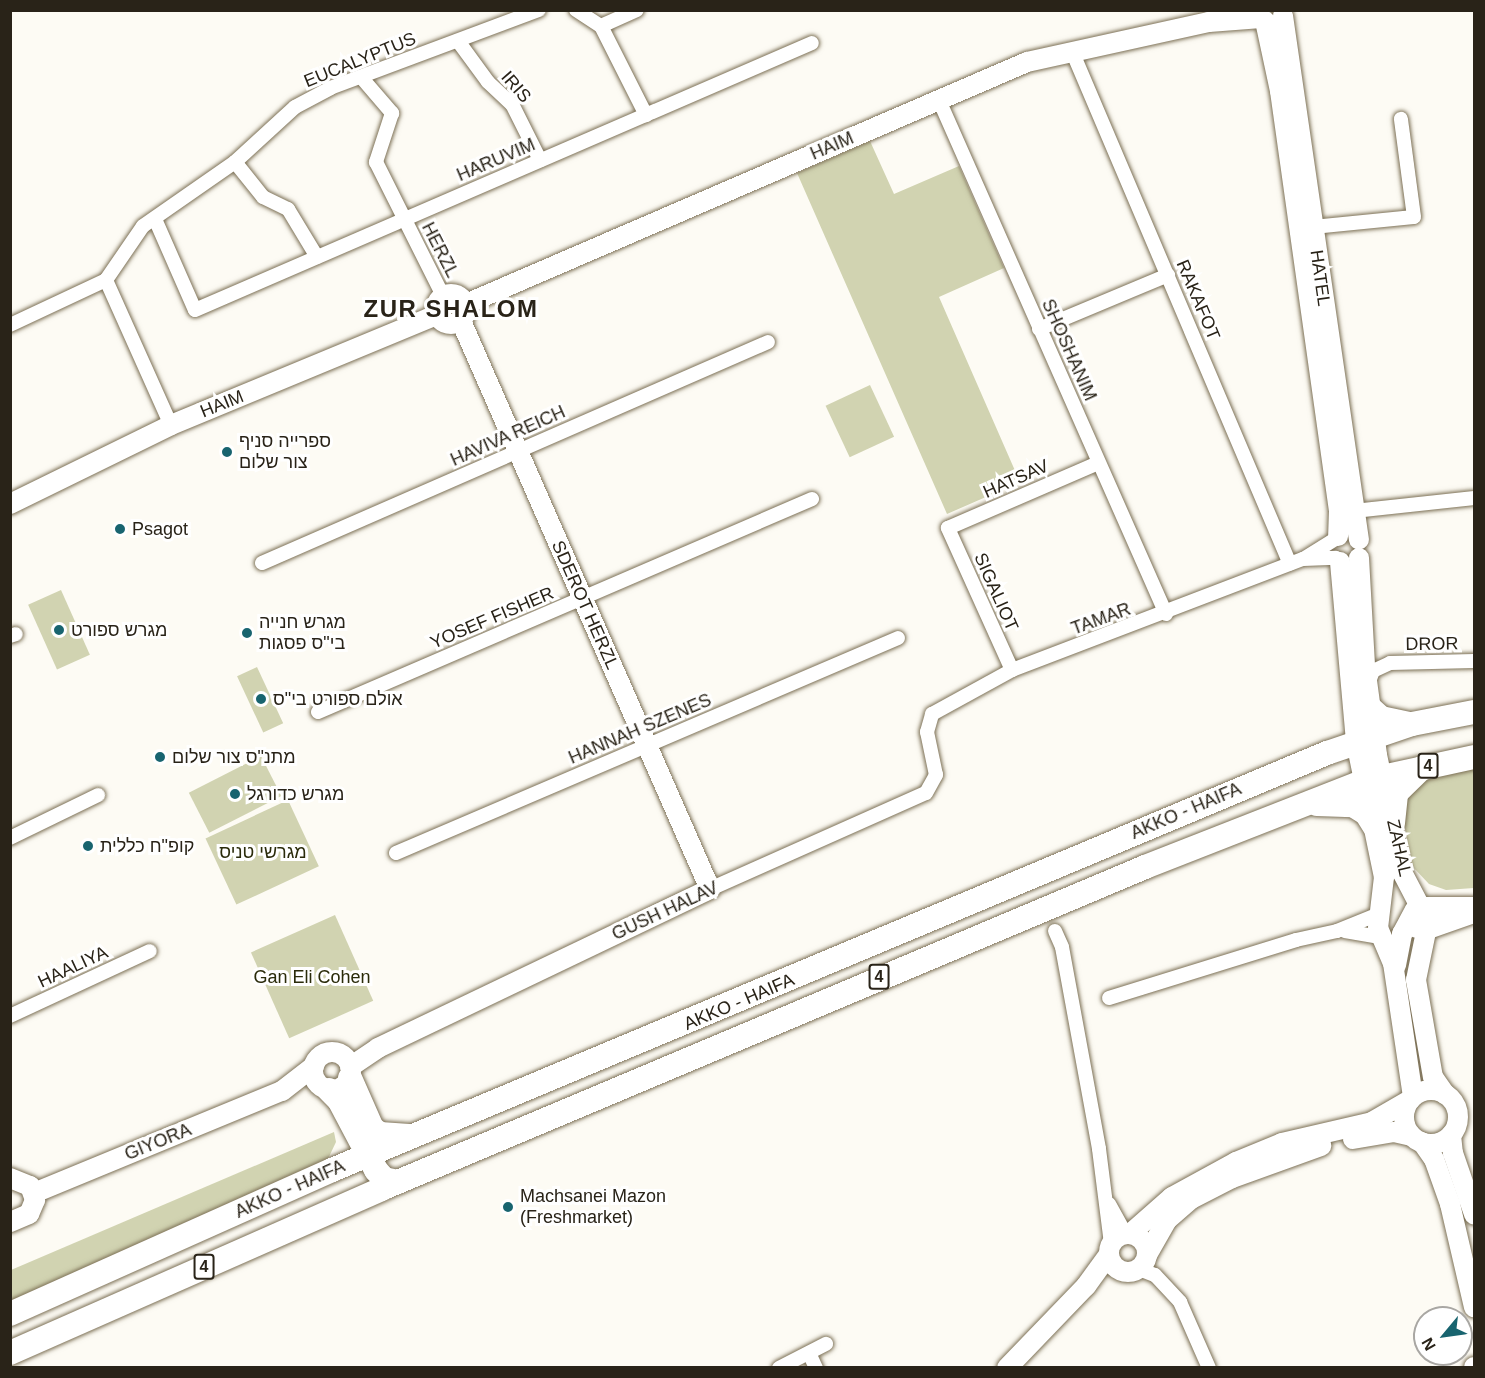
<!DOCTYPE html>
<html>
<head>
<meta charset="utf-8">
<style>
	body { margin:0 }
	#map { position:relative; width:1485px; height:1378px; overflow:hidden; background:#fdfbf4; font-family:Helvetica,"Noto Sans Hebrew",sans-serif }
	div>[style] { position:absolute }
	[style*='--x'] { left:calc(var(--x)*1px); top:calc(var(--y)*1px); width:calc(var(--w)*1px); rotate:calc(var(--a)*1deg) }
	.green>* { inset:0; background:#d1d3b1; transform-origin:0 0 }
	.roads { filter:drop-shadow(0 0 2px #7c7055) drop-shadow(0 0 2px #7c7055) }
	.street>* { height:14px; margin:-7px; padding:0 7px; transform-origin:7px; border-radius:7px; background:#fff }
	.secondary>* { height:20px; margin:-10px; padding:0 10px; transform-origin:10px; border-radius:10px; background:#fff }
	.secondary>.ring { margin:-10px; padding:0; box-sizing:content-box; background:none; border:20px solid #fff; border-radius:50% }
	.highway>* { height:24px; margin:-12px; padding:0 12px; transform-origin:12px; border-radius:12px; background:#fff }
	.dots>* { width:16px; height:16px; translate:-50% -50%; box-sizing:border-box; border:3px solid #fff; border-radius:50% }
	span { translate:-50% -50%; white-space:nowrap; text-align:center; line-height:1.15; -webkit-text-stroke:6px #fff; paint-order:stroke }
	.shield-label span { padding:2px 4px; background:#fff; border:2px solid; border-radius:4px; -webkit-text-stroke-width:0 }
	.shield-label { font-size:16px; color:#292318; font-weight:700 }
	.street-label { font-size:18px; color:#292318 }
	.poi-label { font-size:18px; color:#292318 }
	.left { translate:0 -50%; text-align:left }
	.park-label { font-size:18px; color:#2a2b0a }
	.district-label { font-size:24px; color:#292318; font-weight:700; letter-spacing:1.5px }
	.frame { position:absolute; inset:0; border:12px solid #292318; pointer-events:none }
	.north { position:absolute; left:1413px; top:1306px; width:60px; height:60px; box-sizing:border-box; background:#fff; border:2px solid #a9a7a3; border-radius:50%; rotate:241deg; font-size:16px; font-weight:700; line-height:24px; text-align:center; color:#292318 }
	.north::after { content:''; display:block; margin:auto; width:21px; height:27px; background:#18646f; clip-path:polygon(50% 0,100% 100%,50% 72%,0 100%) }
</style>
</head>
<body>
<div id="map">
	<div class="green">
		<i style="clip-path:polygon(870px 141px,894px 194px,959px 166px,1004px 268px,939px 297px,1020px 482px,947px 514px,797px 173px)"></i>
		<i style="left:870px;top:385px;width:57px;height:49px;rotate:65deg"></i>
		<i style="left:61px;top:590px;width:71px;height:36px;rotate:66deg"></i>
		<i style="left:257px;top:667px;width:62px;height:22px;rotate:65deg"></i>
		<i style="left:261px;top:756px;width:45px;height:81px;rotate:63deg"></i>
		<i style="clip-path:polygon(1474px 765px,1474px 888px,1446px 890px,1429px 884px,1412px 866px,1404px 823px,1406px 801px,1424px 778px)"></i>
		<i style="left:288px;top:800px;width:73px;height:91px;rotate:65deg"></i>
		<i style="left:335px;top:915px;width:94px;height:92px;rotate:66deg"></i>
		<i style="clip-path:polygon(334px 1132px,336px 1142px,326px 1163px,203px 1222px,11px 1301px,11px 1270px)"></i>
	</div>
	<div class="roads">
		<div class="street">
			<i style="--x:576;--y:10;--w:30;--a:33"></i>
			<i style="--x:601;--y:26;--w:100;--a:63.2"></i>
			<i style="--x:601;--y:26;--w:39;--a:-24"></i>
			<i style="--x:458;--y:41;--w:51;--a:53.8"></i>
			<i style="--x:488;--y:82;--w:33;--a:43"></i>
			<i style="--x:512;--y:104;--w:63;--a:63.4"></i>
			<i style="--x:1072;--y:51;--w:557;--a:66.98"></i>
			<i style="--x:361;--y:77;--w:48;--a:49.3"></i>
			<i style="--x:392;--y:113;--w:52;--a:108.1"></i>
			<i style="--x:376;--y:162;--w:150;--a:63.4"></i>
			<i style="--x:939;--y:100;--w:562;--a:66.17"></i>
			<i style="--x:235;--y:162;--w:45;--a:51.3"></i>
			<i style="--x:263;--y:197;--w:28;--a:26"></i>
			<i style="--x:288;--y:209;--w:56;--a:58.9"></i>
			<i style="--x:155;--y:219;--w:99;--a:66.3"></i>
			<i style="--x:195;--y:310;--w:672;--a:-23.4"></i>
			<i style="--x:1306;--y:225;--w:7;--a:16"></i>
			<i style="--x:1313;--y:227;--w:101;--a:-5.7"></i>
			<i style="--x:1414;--y:217;--w:99;--a:-97.6"></i>
			<i style="--x:106;--y:280;--w:159;--a:65.9"></i>
			<i style="--x:10;--y:325;--w:106;--a:-25.1"></i>
			<i style="--x:106;--y:280;--w:65;--a:-55.6"></i>
			<i style="--x:143;--y:226;--w:112;--a:-34.8"></i>
			<i style="--x:235;--y:162;--w:81;--a:-42.5"></i>
			<i style="--x:295;--y:107;--w:40;--a:-28"></i>
			<i style="--x:330;--y:88;--w:223;--a:-20.5"></i>
			<i style="--x:1039;--y:329;--w:140;--a:-22.7"></i>
			<i style="--x:1354;--y:511;--w:121;--a:-6.2"></i>
			<i style="--x:1305;--y:558;--w:36;--a:-32"></i>
			<i style="--x:262;--y:563;--w:552;--a:-23.59"></i>
			<i style="--x:10;--y:636;--w:6;--a:-18"></i>
			<i style="--x:1012;--y:670;--w:156;--a:-114.3"></i>
			<i style="--x:948;--y:528;--w:163;--a:-23.4"></i>
			<i style="--x:1368;--y:684;--w:14;--a:-69"></i>
			<i style="--x:1373;--y:671;--w:19;--a:-25"></i>
			<i style="--x:1390;--y:663;--w:84;--a:-1.4"></i>
			<i style="--x:318;--y:712;--w:538;--a:-23.32"></i>
			<i style="--x:10;--y:838;--w:98;--a:-26"></i>
			<i style="--x:396;--y:853;--w:546;--a:-23.18"></i>
			<i style="--x:710;--y:889;--w:236;--a:-24"></i>
			<i style="--x:926;--y:793;--w:21;--a:-61"></i>
			<i style="--x:936;--y:775;--w:44;--a:-101.8"></i>
			<i style="--x:927;--y:732;--w:19;--a:-74"></i>
			<i style="--x:932;--y:714;--w:91;--a:-28.8"></i>
			<i style="--x:1012;--y:670;--w:311;--a:-20.9"></i>
			<i style="--x:1303;--y:559;--w:33;--a:-2"></i>
			<i style="--x:1055;--y:931;--w:17;--a:66"></i>
			<i style="--x:1062;--y:947;--w:205;--a:79.6"></i>
			<i style="--x:1099;--y:1149;--w:96;--a:82.8"></i>
			<i style="--x:1345;--y:931;--w:40;--a:10"></i>
			<i style="--x:1109;--y:998;--w:196;--a:-17.2"></i>
			<i style="--x:1296;--y:940;--w:42;--a:-12.4"></i>
			<i style="--x:1337;--y:931;--w:48;--a:-22.2"></i>
			<i style="--x:10;--y:1016;--w:154;--a:-24.9"></i>
			<i style="--x:1109;--y:1204;--w:35;--a:61"></i>
			<i style="--x:1139;--y:1269;--w:17;--a:21"></i>
			<i style="--x:1155;--y:1275;--w:37;--a:47"></i>
			<i style="--x:1180;--y:1302;--w:72;--a:66.3"></i>
			<i style="--x:809;--y:1353;--w:17;--a:65"></i>
			<i style="--x:779;--y:1368;--w:53;--a:-27.1"></i>
		</div>
		<div class="secondary">
			<i style="--x:1283;--y:16;--w:529;--a:81.75"></i>
			<i style="--x:1265;--y:21;--w:72;--a:77.9"></i>
			<i style="--x:1280;--y:91;--w:424;--a:82"></i>
			<i style="--x:1339;--y:511;--w:25;--a:92"></i>
			<i class="ring" style="left:436px;top:294px;width:10px;height:10px"></i>
			<i style="--x:466;--y:304;--w:611;--a:-23.33"></i>
			<i style="--x:1027;--y:62;--w:186;--a:-12.4"></i>
			<i style="--x:1209;--y:22;--w:52;--a:-4.4"></i>
			<i style="--x:10;--y:504;--w:179;--a:-26.1"></i>
			<i style="--x:171;--y:425;--w:288;--a:-22.5"></i>
			<i style="--x:1359;--y:558;--w:108;--a:86.8"></i>
			<i style="--x:1365;--y:666;--w:90;--a:82.3"></i>
			<i style="--x:1377;--y:755;--w:120;--a:77.9"></i>
			<i style="--x:1402;--y:872;--w:56;--a:62.5"></i>
			<i style="--x:1428;--y:922;--w:59;--a:101.7"></i>
			<i style="--x:1416;--y:980;--w:98;--a:80.1"></i>
			<i style="--x:1433;--y:1077;--w:21;--a:55"></i>
			<i style="--x:1340;--y:562;--w:181;--a:84.9"></i>
			<i style="--x:1356;--y:742;--w:138;--a:78.3"></i>
			<i style="--x:1384;--y:877;--w:51;--a:96.7"></i>
			<i style="--x:1378;--y:928;--w:38;--a:67"></i>
			<i style="--x:1393;--y:963;--w:135;--a:81.5"></i>
			<i style="--x:1417;--y:928;--w:11;--a:5"></i>
			<i style="--x:1428;--y:929;--w:49;--a:-19.2"></i>
			<i style="--x:1396;--y:965;--w:32;--a:-79"></i>
			<i style="--x:1402;--y:934;--w:27;--a:-62"></i>
			<i style="--x:1415;--y:910;--w:7;--a:-27"></i>
			<i style="--x:1421;--y:907;--w:53;--a:0"></i>
			<i class="ring" style="left:313px;top:1052px;width:18px;height:18px"></i>
			<i style="--x:350;--y:1067;--w:34;--a:-34"></i>
			<i style="--x:378;--y:1048;--w:368;--a:-25.6"></i>
			<i style="--x:710;--y:889;--w:620;--a:-113.67"></i>
			<i class="ring" style="left:1404px;top:1090px;width:34px;height:34px"></i>
			<i style="--x:1451;--y:1135;--w:18;--a:84"></i>
			<i style="--x:1453;--y:1153;--w:65;--a:71"></i>
			<i style="--x:1353;--y:1139;--w:42;--a:-9.7"></i>
			<i style="--x:1394;--y:1132;--w:18;--a:13"></i>
			<i style="--x:1422;--y:1142;--w:21;--a:55"></i>
			<i style="--x:1434;--y:1159;--w:48;--a:70.4"></i>
			<i style="--x:1450;--y:1204;--w:106;--a:76.9"></i>
			<i style="--x:10;--y:1178;--w:22;--a:22"></i>
			<i style="--x:30;--y:1186;--w:15;--a:70"></i>
			<i style="--x:35;--y:1200;--w:15;--a:113"></i>
			<i style="--x:29;--y:1214;--w:21;--a:157"></i>
			<i style="--x:34;--y:1193;--w:268;--a:-22.4"></i>
			<i style="--x:282;--y:1091;--w:41;--a:-38"></i>
			<i style="--x:1130;--y:1234;--w:56;--a:-41.4"></i>
			<i style="--x:1172;--y:1197;--w:73;--a:-28.7"></i>
			<i style="--x:1236;--y:1162;--w:50;--a:-22.4"></i>
			<i style="--x:1282;--y:1143;--w:92;--a:-13.1"></i>
			<i style="--x:1372;--y:1122;--w:44;--a:-30.1"></i>
			<i class="ring" style="left:1109px;top:1234px;width:18px;height:18px"></i>
			<i style="--x:1147;--y:1255;--w:40;--a:-60.3"></i>
			<i style="--x:1167;--y:1220;--w:32;--a:-41"></i>
			<i style="--x:1191;--y:1199;--w:46;--a:-27.1"></i>
			<i style="--x:1232;--y:1178;--w:95;--a:-19.8"></i>
			<i style="--x:1007;--y:1368;--w:114;--a:-46.1"></i>
			<i style="--x:1086;--y:1286;--w:39;--a:-54"></i>
			<i style="--x:1474;--y:1368;--w:1;--a:-90"></i>
		</div>
		<div class="highway">
			<i style="--x:1371;--y:709;--w:13;--a:42"></i>
			<i style="--x:1381;--y:718;--w:30;--a:12"></i>
			<i style="--x:1317;--y:804;--w:36;--a:2"></i>
			<i style="--x:1353;--y:805;--w:15;--a:32"></i>
			<i style="--x:1366;--y:813;--w:15;--a:58"></i>
			<i style="--x:1393;--y:823;--w:30;--a:-84"></i>
			<i style="--x:1396;--y:793;--w:36;--a:-44"></i>
			<i style="--x:350;--y:1078;--w:55;--a:66.3"></i>
			<i style="--x:372;--y:1128;--w:10;--a:37"></i>
			<i style="--x:380;--y:1134;--w:29;--a:4"></i>
			<i style="--x:329;--y:1090;--w:14;--a:45"></i>
			<i style="--x:339;--y:1100;--w:79;--a:62.1"></i>
			<i style="--x:376;--y:1170;--w:12;--a:48"></i>
			<i style="--x:384;--y:1179;--w:14;--a:12"></i>
			<i style="--x:10;--y:1314;--w:353;--a:-24.1"></i>
			<i style="--x:332;--y:1170;--w:1079;--a:-22.74"></i>
			<i style="--x:1327;--y:753;--w:90;--a:-18.8"></i>
			<i style="--x:1412;--y:724;--w:63;--a:-11"></i>
			<i style="--x:10;--y:1353;--w:406;--a:-23.8"></i>
			<i style="--x:381;--y:1189;--w:829;--a:-22.85"></i>
			<i style="--x:1145;--y:867;--w:235;--a:-21.4"></i>
			<i style="--x:1364;--y:781;--w:113;--a:-12.3"></i>
		</div>
	</div>
	<div class="dots">
		<i style="left:227px;top:452px;background:#18646f"></i>
		<i style="left:120px;top:529px;background:#18646f"></i>
		<i style="left:59px;top:630px;background:#18646f"></i>
		<i style="left:247px;top:633px;background:#18646f"></i>
		<i style="left:261px;top:699px;background:#18646f"></i>
		<i style="left:160px;top:757px;background:#18646f"></i>
		<i style="left:235px;top:794px;background:#18646f"></i>
		<i style="left:88px;top:846px;background:#18646f"></i>
		<i style="left:508px;top:1207px;background:#18646f"></i>
	</div>
	<div class="shield-label">
		<span style="left:1428px;top:766px">4</span>
		<span style="left:879px;top:977px">4</span>
		<span style="left:204px;top:1267px">4</span>
	</div>
	<div class="street-label">
		<span style="left:360px;top:60px;rotate:-22deg">EUCALYPTUS</span>
		<span style="left:516px;top:87px;rotate:49deg">IRIS</span>
		<span style="left:832px;top:146px;rotate:-23deg">HAIM</span>
		<span style="left:496px;top:160px;rotate:-23deg">HARUVIM</span>
		<span style="left:440px;top:250px;rotate:63deg">HERZL</span>
		<span style="left:1320px;top:278px;rotate:82deg">HATEL</span>
		<span style="left:1198px;top:300px;rotate:67deg">RAKAFOT</span>
		<span style="left:1069px;top:350px;rotate:66deg">SHOSHANIM</span>
		<span style="left:222px;top:404px;rotate:-22deg">HAIM</span>
		<span style="left:508px;top:436px;rotate:-24deg">HAVIVA REICH</span>
		<span style="left:1016px;top:479px;rotate:-24deg">HATSAV</span>
		<span style="left:996px;top:592px;rotate:66deg">SIGALIOT</span>
		<span style="left:585px;top:605px;rotate:66deg">SDEROT HERZL</span>
		<span style="left:492px;top:618px;rotate:-23deg">YOSEF FISHER</span>
		<span style="left:1101px;top:619px;rotate:-20deg">TAMAR</span>
		<span style="left:1432px;top:644px;rotate:-1deg">DROR</span>
		<span style="left:640px;top:729px;rotate:-23deg">HANNAH SZENES</span>
		<span style="left:1186px;top:811px;rotate:-23deg">AKKO - HAIFA</span>
		<span style="left:1399px;top:848px;rotate:77deg">ZAHAL</span>
		<span style="left:665px;top:911px;rotate:-25deg">GUSH HALAV</span>
		<span style="left:73px;top:967px;rotate:-25deg">HAALIYA</span>
		<span style="left:739px;top:1002px;rotate:-23deg">AKKO - HAIFA</span>
		<span style="left:158px;top:1142px;rotate:-22deg">GIYORA</span>
		<span style="left:290px;top:1189px;rotate:-24deg">AKKO - HAIFA</span>
	</div>
	<div class="poi-label">
		<span class="left" style="left:239px;top:452px">ספרייה סניף<br>צור שלום</span>
		<span class="left" style="left:132px;top:529px">Psagot</span>
		<span class="left" style="left:259px;top:633px">מגרש חנייה<br>בי"ס פסגות</span>
		<span class="left" style="left:71px;top:630px">מגרש ספורט</span>
		<span class="left" style="left:273px;top:699px">אולם ספורט בי"ס</span>
		<span class="left" style="left:172px;top:757px">מתנ"ס צור שלום</span>
		<span class="left" style="left:247px;top:794px">מגרש כדורגל</span>
		<span class="left" style="left:100px;top:846px">קופ"ח כללית</span>
		<span class="left" style="left:520px;top:1207px">Machsanei Mazon<br>(Freshmarket)</span>
	</div>
	<div class="park-label">
		<span style="left:263px;top:852px">מגרשי טניס</span>
		<span style="left:312px;top:977px">Gan Eli Cohen</span>
	</div>
	<div class="district-label">
		<span style="left:451px;top:309px">ZUR SHALOM</span>
	</div>
	<div class="frame"></div>
	<div class="north">N</div>
</div>
</body>
</html>
